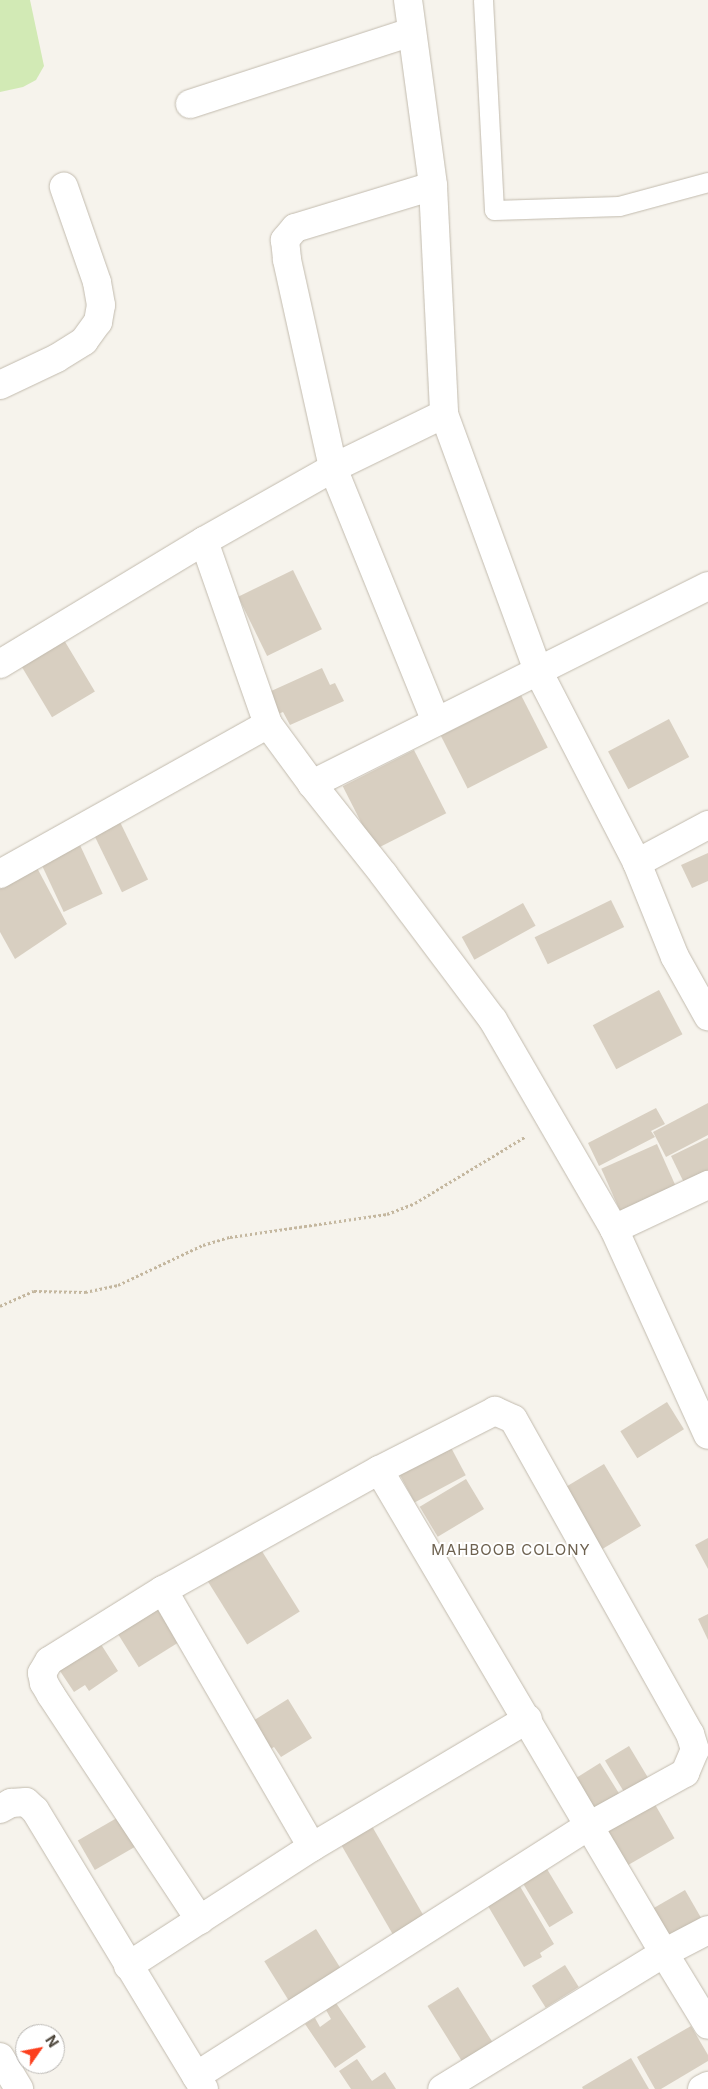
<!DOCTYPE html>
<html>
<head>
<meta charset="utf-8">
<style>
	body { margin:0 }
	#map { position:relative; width:708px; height:2089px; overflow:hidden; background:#f6f3ec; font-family:Inter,sans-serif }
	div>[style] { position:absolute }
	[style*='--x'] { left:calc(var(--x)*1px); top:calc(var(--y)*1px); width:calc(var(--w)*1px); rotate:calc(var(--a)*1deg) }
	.green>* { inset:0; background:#d2eab5 }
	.building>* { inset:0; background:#d8cfc1; transform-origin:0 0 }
	.path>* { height:3px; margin-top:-1.5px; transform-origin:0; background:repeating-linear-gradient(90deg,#c4b79f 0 2.5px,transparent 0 5px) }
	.roads { filter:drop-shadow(0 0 1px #c2bbae) drop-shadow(0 0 1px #c2bbae) }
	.service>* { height:19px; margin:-9.5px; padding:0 9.5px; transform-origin:9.5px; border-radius:9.5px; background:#fff }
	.minor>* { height:28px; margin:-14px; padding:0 14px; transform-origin:14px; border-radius:14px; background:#fff }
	span { translate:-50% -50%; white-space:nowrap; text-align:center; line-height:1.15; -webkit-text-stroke:4px #fff; paint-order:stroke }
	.neighbourhood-label { font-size:15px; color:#6e6250; letter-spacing:1px }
	.north { position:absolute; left:15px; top:2024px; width:50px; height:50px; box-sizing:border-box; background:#fff; border:1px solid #b7b4b0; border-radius:50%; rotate:57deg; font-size:14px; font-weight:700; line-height:20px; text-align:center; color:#4b4439 }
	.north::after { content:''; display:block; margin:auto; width:18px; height:22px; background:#fc3f1d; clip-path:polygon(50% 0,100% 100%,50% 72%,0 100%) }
</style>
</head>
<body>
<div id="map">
	<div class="green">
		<i style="clip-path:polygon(0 0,30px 0,44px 66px,36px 80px,23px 87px,0 92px)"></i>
	</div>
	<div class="building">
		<i style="left:293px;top:570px;width:66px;height:61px;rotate:64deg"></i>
		<i style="left:64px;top:640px;width:60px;height:50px;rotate:59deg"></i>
		<i style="clip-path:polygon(322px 668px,330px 685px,335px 683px,344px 701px,290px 725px,283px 712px,278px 714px,269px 692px)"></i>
		<i style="left:521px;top:695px;width:59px;height:90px;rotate:63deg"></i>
		<i style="left:669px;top:719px;width:43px;height:69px;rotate:62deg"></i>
		<i style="left:414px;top:750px;width:71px;height:80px;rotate:63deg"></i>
		<i style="left:120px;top:822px;width:64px;height:29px;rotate:64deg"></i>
		<i style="left:79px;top:843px;width:56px;height:43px;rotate:65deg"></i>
		<i style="clip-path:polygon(708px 853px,708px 881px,692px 888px,681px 865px)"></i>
		<i style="clip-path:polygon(35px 864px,67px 924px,15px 959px,0 932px,0 883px)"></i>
		<i style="left:611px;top:900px;width:30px;height:85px;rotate:64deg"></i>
		<i style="left:523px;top:903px;width:26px;height:70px;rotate:61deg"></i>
		<i style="left:659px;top:990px;width:50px;height:75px;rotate:62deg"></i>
		<i style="clip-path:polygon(708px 1103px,708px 1135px,666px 1157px,653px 1132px)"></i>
		<i style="clip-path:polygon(656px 1108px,665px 1124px,651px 1131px,655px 1137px,599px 1166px,588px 1143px)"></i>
		<i style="clip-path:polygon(708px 1138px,708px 1182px,688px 1191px,671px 1156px)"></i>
		<i style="left:657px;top:1144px;width:47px;height:61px;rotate:66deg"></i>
		<i style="left:667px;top:1402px;width:32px;height:55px;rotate:58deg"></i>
		<i style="left:447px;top:1440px;width:40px;height:58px;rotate:62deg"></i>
		<i style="left:604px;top:1464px;width:72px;height:50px;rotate:59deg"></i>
		<i style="left:466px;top:1479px;width:35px;height:54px;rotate:59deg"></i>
		<i style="clip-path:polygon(708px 1538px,708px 1569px,695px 1545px)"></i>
		<i style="left:260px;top:1548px;width:75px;height:62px;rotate:58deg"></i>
		<i style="left:157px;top:1604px;width:44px;height:49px;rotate:58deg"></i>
		<i style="clip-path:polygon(708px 1614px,708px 1640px,698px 1619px)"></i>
		<i style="clip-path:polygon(97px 1638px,118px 1671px,89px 1691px,85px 1685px,74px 1692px,56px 1665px)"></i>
		<i style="clip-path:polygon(288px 1699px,312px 1738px,281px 1757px,274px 1747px,262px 1754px,245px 1726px)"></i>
		<i style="left:629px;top:1746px;width:39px;height:28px;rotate:59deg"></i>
		<i style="left:600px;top:1763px;width:39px;height:31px;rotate:58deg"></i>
		<i style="left:653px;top:1801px;width:43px;height:57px;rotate:60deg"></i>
		<i style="left:122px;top:1815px;width:34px;height:51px;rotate:60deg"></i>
		<i style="left:369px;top:1821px;width:111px;height:36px;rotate:60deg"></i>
		<i style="left:544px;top:1864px;width:57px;height:28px;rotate:59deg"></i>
		<i style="clip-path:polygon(518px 1883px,554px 1944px,540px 1953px,542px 1957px,524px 1967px,485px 1901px)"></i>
		<i style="left:685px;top:1890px;width:34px;height:44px;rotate:60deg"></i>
		<i style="left:316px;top:1929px;width:49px;height:61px;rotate:58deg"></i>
		<i style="left:565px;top:1965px;width:26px;height:39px;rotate:58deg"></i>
		<i style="left:458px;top:1987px;width:65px;height:36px;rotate:58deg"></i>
		<i style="clip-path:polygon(336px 2003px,366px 2047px,335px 2068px,305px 2024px,315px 2018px,320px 2027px,331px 2019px,326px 2010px)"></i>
		<i style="clip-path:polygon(691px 2026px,708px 2055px,708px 2061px,661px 2089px,655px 2089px,637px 2057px)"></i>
		<i style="clip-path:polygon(631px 2058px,649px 2089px,583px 2089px,582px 2087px)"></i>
		<i style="clip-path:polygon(357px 2059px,372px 2081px,385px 2072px,396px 2089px,351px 2089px,339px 2071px)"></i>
	</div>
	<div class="path">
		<i style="--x:0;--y:1306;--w:37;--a:-24"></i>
		<i style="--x:34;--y:1291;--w:51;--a:1.1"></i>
		<i style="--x:85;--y:1292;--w:34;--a:-12"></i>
		<i style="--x:118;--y:1285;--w:94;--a:-25.2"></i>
		<i style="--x:203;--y:1245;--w:28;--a:-17"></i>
		<i style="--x:230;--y:1237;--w:159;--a:-8.3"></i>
		<i style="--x:387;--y:1214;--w:30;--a:-21"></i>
		<i style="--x:415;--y:1203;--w:128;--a:-31"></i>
	</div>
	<div class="roads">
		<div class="service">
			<i style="--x:483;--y:0;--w:210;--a:87"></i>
			<i style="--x:494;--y:210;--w:125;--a:-1.8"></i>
			<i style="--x:619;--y:206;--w:92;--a:-15.1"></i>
		</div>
		<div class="minor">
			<i style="--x:408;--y:0;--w:188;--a:82.3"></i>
			<i style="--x:433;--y:186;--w:228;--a:87.2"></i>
			<i style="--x:190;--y:104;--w:233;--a:-18"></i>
			<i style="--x:433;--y:186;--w:144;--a:163.1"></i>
			<i style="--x:295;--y:228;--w:16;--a:130"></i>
			<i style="--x:285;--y:240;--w:20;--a:84"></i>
			<i style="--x:287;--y:260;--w:213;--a:77.5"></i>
			<i style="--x:333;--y:468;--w:274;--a:67.9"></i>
			<i style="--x:0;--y:385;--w:63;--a:-25.3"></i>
			<i style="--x:57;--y:358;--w:32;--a:-32"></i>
			<i style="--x:84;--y:341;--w:24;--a:-54"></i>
			<i style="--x:98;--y:322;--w:17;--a:-80"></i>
			<i style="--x:101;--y:305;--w:23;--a:-100"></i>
			<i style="--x:97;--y:282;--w:101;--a:-109.2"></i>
			<i style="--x:444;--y:414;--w:274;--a:69.9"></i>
			<i style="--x:538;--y:671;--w:253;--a:153.4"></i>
			<i style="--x:312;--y:784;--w:74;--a:-126.3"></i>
			<i style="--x:268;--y:724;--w:194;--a:-109.3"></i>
			<i style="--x:204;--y:541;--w:148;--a:-29.5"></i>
			<i style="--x:333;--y:468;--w:123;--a:-25.9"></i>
			<i style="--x:708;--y:586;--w:190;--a:153.4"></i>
			<i style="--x:538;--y:671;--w:216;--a:62.7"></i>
			<i style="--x:637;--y:863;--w:101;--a:68"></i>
			<i style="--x:675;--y:957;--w:68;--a:60.8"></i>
			<i style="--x:0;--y:664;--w:238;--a:-31.1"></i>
			<i style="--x:312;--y:784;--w:116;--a:51.6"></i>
			<i style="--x:384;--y:875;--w:181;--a:53.1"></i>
			<i style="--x:493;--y:1020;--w:241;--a:59.9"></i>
			<i style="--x:614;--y:1229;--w:226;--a:65.5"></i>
			<i style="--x:637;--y:863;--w:81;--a:-28.2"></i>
			<i style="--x:0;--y:874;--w:307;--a:-29.2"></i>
			<i style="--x:614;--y:1229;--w:104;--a:-25.1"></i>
			<i style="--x:379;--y:1470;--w:561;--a:59.46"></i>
			<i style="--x:664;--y:1953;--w:260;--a:148.5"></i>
			<i style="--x:163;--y:1590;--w:297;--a:59.9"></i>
			<i style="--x:0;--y:1809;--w:13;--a:-29"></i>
			<i style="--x:11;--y:1803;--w:15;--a:-4"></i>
			<i style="--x:26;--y:1802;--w:12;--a:42"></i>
			<i style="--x:35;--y:1810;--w:326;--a:58.8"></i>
			<i style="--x:708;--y:1930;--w:50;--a:152.4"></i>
			<i style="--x:664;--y:1953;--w:84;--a:58.6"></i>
			<i style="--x:128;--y:1966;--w:219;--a:-32.9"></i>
			<i style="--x:312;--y:1847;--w:251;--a:-30.7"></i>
			<i style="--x:0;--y:2057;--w:37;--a:59"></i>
			<i style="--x:196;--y:2076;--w:466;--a:-32.5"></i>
			<i style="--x:589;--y:1826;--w:110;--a:-28.9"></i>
			<i style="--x:685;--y:1773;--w:25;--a:-67"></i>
			<i style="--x:695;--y:1750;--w:17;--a:-107"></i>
			<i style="--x:690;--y:1734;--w:361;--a:-119.3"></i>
			<i style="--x:513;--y:1419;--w:20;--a:-156"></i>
			<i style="--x:495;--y:1411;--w:130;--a:153"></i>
			<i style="--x:379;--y:1470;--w:247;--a:150.9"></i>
			<i style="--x:163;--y:1590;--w:134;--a:148.1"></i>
			<i style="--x:49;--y:1661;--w:14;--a:120"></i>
			<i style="--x:42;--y:1673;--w:10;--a:79"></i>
			<i style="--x:44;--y:1683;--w:14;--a:60"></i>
			<i style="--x:51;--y:1695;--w:270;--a:56.5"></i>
			<i style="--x:702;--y:2089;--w:7;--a:-27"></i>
		</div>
	</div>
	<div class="neighbourhood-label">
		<span style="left:511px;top:1550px">MAHBOOB COLONY</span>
	</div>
	<div class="north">N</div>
</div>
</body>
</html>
